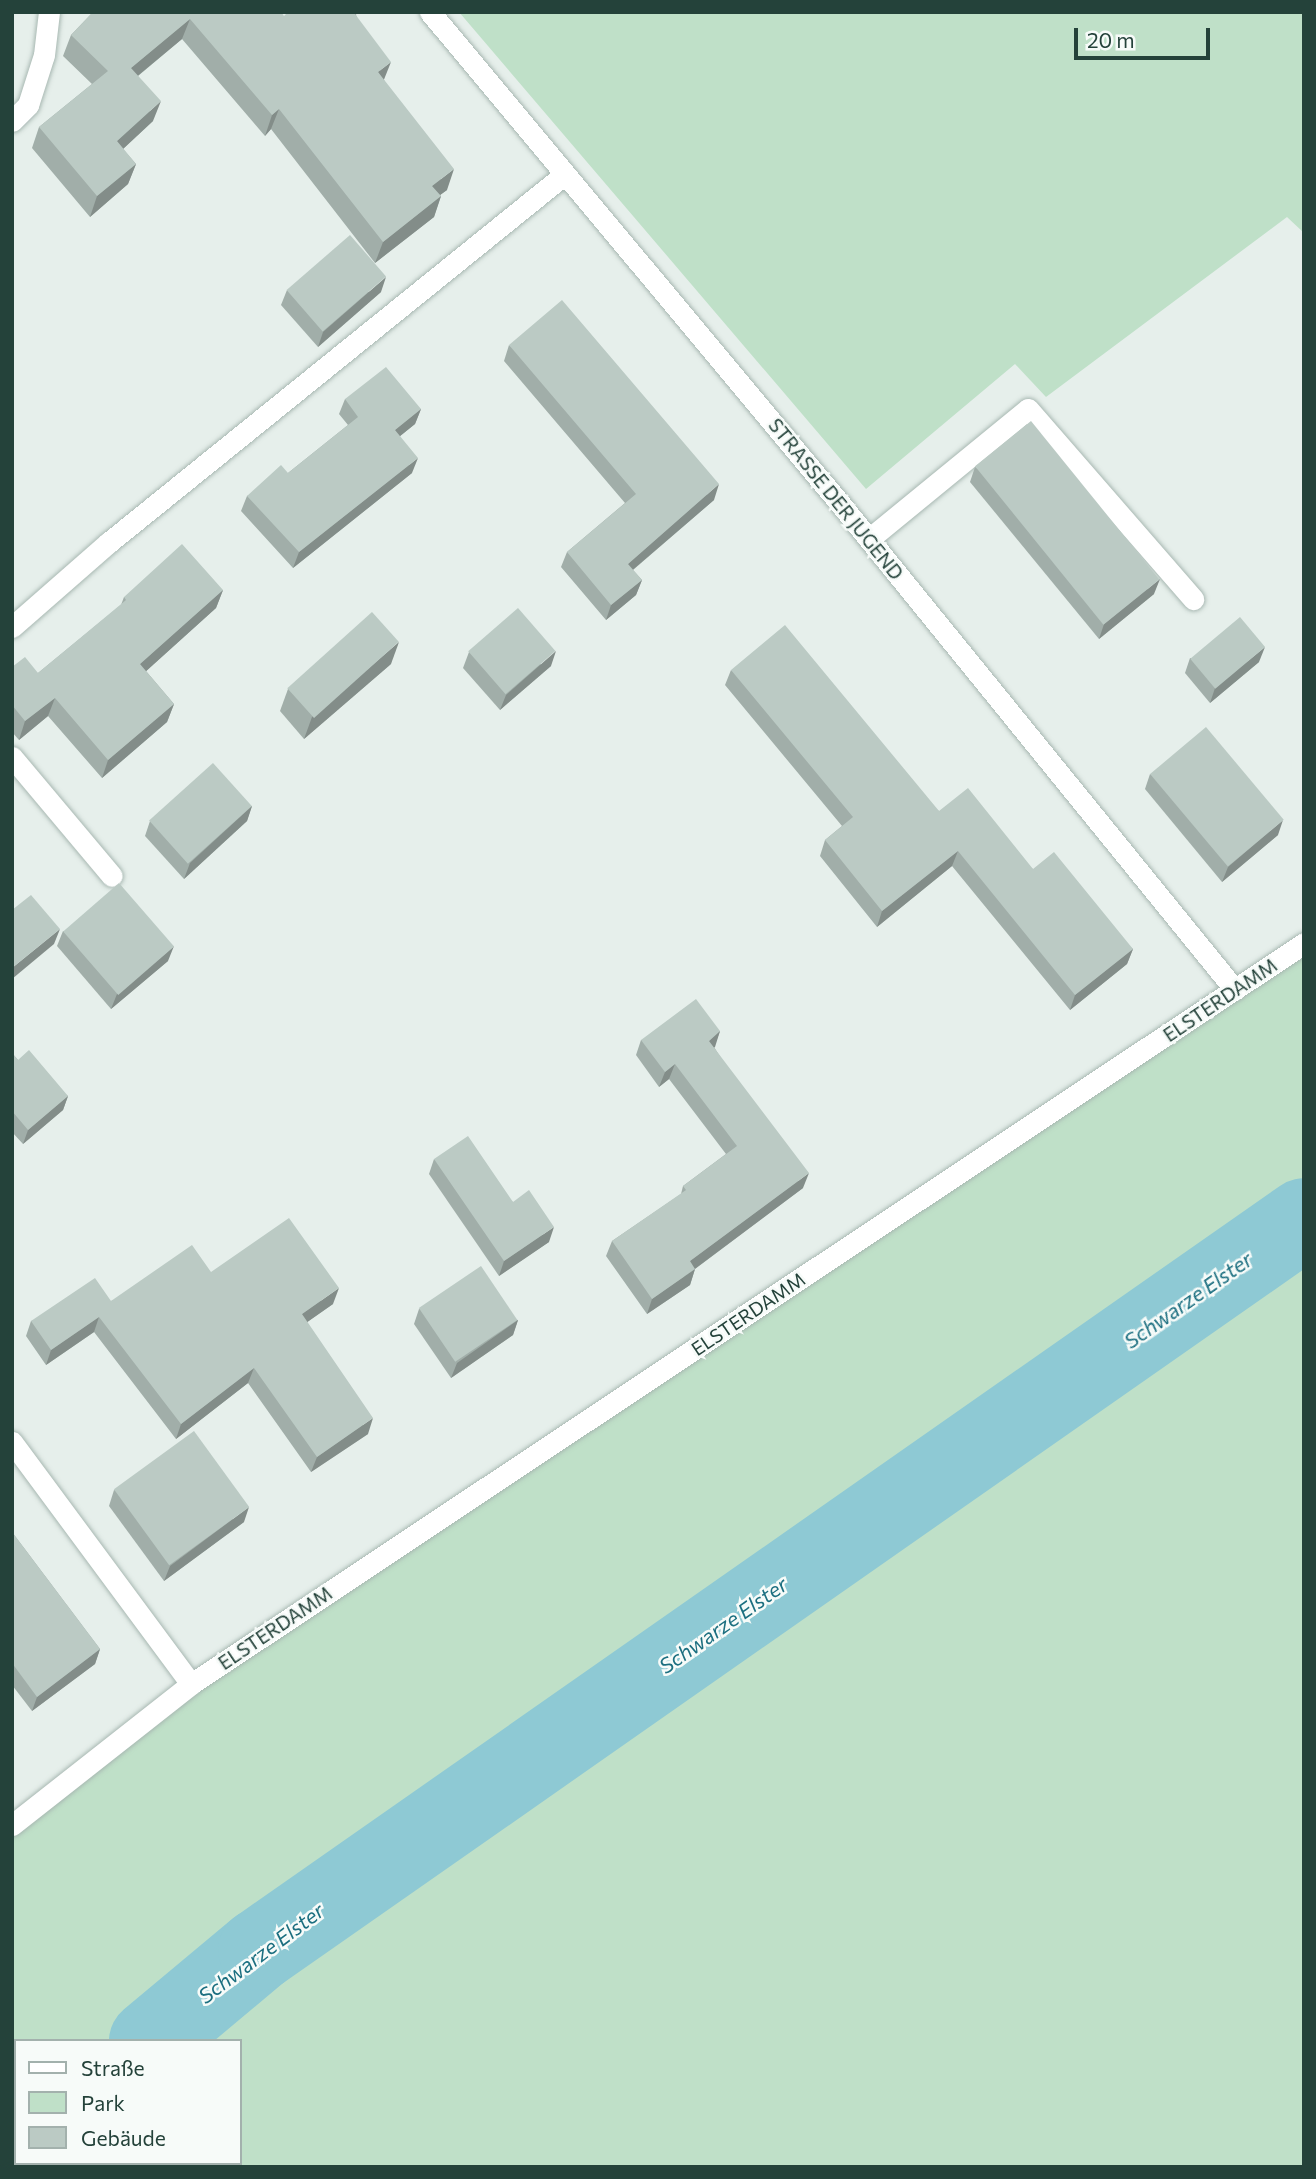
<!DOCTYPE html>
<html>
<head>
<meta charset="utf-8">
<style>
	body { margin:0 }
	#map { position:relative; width:1316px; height:2179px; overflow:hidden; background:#e6efeb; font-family:Commissioner,sans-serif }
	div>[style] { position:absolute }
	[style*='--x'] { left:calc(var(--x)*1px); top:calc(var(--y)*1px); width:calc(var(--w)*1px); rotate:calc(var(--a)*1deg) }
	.green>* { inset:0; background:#bfe0c8 }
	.river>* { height:82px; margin:-41px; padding:0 41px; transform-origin:41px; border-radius:41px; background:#8ec9d4 }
	.roads { filter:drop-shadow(0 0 2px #a8b8b2) drop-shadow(0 0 2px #a8b8b2) }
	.minor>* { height:21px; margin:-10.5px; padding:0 10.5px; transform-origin:10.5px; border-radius:10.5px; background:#fff }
	.wall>* { inset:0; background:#a1aea9 }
	.shaded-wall>* { inset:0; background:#838d89 }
	.building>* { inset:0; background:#bbcac4; transform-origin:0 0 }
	span { translate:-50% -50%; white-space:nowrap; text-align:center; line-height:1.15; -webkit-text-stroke:5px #f7fbf9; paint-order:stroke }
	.street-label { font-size:19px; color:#24423a }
	.water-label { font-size:21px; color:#1c6f80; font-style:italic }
	.frame { position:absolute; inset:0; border:14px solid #24423a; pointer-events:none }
	.legend { position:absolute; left:14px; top:2039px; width:228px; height:126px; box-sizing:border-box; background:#f7fbf9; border:2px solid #a3b1ad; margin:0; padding:9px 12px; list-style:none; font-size:21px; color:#24423a }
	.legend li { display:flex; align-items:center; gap:14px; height:35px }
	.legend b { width:35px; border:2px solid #a3b1ad }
	.scale { position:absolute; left:1074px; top:28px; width:136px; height:32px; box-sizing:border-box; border:4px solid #24423a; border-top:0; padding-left:9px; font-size:21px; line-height:24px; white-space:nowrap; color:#24423a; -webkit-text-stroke:5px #f7fbf9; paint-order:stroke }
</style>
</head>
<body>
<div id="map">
	<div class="green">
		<i style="clip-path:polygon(459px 12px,1304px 12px,1304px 233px,1287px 217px,1046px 397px,1015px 364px,866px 489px)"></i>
		<i style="clip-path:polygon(evenodd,1304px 944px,1304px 2167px,12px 2167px,12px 1825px,191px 1684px,1304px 944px,16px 2041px,240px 2041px,240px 2163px,16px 2163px,16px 2041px)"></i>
	</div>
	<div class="river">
		<i style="--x:150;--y:2041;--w:142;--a:-39.9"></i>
		<i style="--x:259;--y:1950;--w:1275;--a:-34.97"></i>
		<i style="--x:12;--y:2156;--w:5;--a:-37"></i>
	</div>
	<div class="roads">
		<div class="minor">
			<i style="--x:430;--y:12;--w:643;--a:50.17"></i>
			<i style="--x:842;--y:506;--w:623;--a:50.92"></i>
			<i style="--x:12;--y:121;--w:23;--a:-45"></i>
			<i style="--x:28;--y:105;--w:52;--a:-72.3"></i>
			<i style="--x:44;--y:55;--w:43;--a:-83.4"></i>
			<i style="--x:869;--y:539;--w:205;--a:-39.3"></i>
			<i style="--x:1028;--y:409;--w:252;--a:49"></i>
			<i style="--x:12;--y:627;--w:128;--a:-41.2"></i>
			<i style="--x:108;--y:543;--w:587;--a:-38.92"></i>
			<i style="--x:12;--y:757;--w:155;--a:50"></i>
			<i style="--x:12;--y:1442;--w:301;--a:53.5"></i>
			<i style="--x:12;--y:1825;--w:228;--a:-38.2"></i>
			<i style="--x:191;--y:1684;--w:1337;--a:-33.65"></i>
		</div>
	</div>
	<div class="wall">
		<i style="clip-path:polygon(93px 12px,284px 16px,357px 12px,356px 15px,384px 80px,447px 190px,440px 195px,441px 196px,434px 217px,375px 263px,271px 129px,265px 136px,182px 39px,138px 76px,153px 121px,123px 149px,136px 164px,128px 184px,90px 217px,32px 148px,39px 127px,92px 84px,63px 56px,71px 35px)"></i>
		<i style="clip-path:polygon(287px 290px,381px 292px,318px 347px,281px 305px)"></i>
		<i style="clip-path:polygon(509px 345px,714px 500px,633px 570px,642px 580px,636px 595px,606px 620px,561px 567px,567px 552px,625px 503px,504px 361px)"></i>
		<i style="clip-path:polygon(345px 399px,421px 409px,415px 424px,400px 436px,412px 473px,293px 568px,241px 511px,247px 496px,288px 473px,348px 425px,339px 414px)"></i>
		<i style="clip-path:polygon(975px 467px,1154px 594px,1099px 639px,970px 482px)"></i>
		<i style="clip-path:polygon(223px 590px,216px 608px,146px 671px,174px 704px,167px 722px,102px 778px,48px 716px,19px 740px,12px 732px,12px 667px,38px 673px,121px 605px,124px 597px)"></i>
		<i style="clip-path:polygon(469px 652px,551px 666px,500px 710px,463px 668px)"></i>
		<i style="clip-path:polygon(1190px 658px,1259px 662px,1210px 703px,1185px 673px)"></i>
		<i style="clip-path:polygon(391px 664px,304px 739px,280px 711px,288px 689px)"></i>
		<i style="clip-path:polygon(731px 670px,939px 811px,1033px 869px,1133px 949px,1127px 964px,1070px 1010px,952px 866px,877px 927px,820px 856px,825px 840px,842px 826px,725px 685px)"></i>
		<i style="clip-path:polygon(1150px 774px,1278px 835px,1222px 882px,1145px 789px)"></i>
		<i style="clip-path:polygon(252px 806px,247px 821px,184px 879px,145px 836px,150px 821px)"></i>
		<i style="clip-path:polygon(63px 931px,168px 961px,111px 1009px,57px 946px)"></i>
		<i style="clip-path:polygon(720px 1031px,714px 1047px,803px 1188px,695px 1269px,690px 1285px,647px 1314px,606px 1256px,612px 1241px,681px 1194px,683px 1186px,726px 1154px,669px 1079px,659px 1087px,636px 1055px,641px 1040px)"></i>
		<i style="clip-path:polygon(12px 1053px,18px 1060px,68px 1096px,63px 1110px,23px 1144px,12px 1132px)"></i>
		<i style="clip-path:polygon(434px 1159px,513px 1202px,549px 1242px,499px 1276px,429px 1174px)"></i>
		<i style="clip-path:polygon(211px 1272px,333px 1304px,307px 1322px,368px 1434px,311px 1472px,248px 1383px,176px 1439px,94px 1332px,46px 1365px,26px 1336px,31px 1321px,111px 1301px)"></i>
		<i style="clip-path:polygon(419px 1309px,518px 1320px,513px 1335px,451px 1378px,414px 1324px)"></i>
		<i style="clip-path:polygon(114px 1490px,244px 1522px,164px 1581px,109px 1506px)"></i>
		<i style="clip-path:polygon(12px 1532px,100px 1649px,95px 1664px,32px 1711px,12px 1685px)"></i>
	</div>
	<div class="shaded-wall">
		<i style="clip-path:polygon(190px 19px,182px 39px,123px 88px,131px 68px)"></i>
		<i style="clip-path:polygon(391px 62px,383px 82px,378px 72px)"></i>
		<i style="clip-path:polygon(161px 101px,153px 121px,109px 162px,117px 141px)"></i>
		<i style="clip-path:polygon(279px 109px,271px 129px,265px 136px,272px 115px)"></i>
		<i style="clip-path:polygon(136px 164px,128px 184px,90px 217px,97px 196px)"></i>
		<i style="clip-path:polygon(454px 169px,447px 190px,425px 206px,432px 186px)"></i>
		<i style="clip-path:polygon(441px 196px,434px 217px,375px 263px,383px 242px)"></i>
		<i style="clip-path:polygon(386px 277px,381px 292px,318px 347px,323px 332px)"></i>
		<i style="clip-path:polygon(421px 409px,415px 424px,389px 445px,395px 430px)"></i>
		<i style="clip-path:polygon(418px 458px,412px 473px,293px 568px,299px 552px)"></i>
		<i style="clip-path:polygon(719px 484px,714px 500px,622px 579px,628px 564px)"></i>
		<i style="clip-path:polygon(1160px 579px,1154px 594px,1099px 639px,1104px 624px)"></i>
		<i style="clip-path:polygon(642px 580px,636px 595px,606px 620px,611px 605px)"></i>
		<i style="clip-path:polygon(223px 590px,216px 608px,133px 683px,140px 664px)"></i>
		<i style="clip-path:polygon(399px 642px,391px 664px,304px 739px,312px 717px)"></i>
		<i style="clip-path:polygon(1265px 647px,1259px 662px,1210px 703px,1215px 688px)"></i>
		<i style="clip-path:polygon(556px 651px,551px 666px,500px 710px,506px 695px)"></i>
		<i style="clip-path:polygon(55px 698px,48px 716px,19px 740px,25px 721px)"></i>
		<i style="clip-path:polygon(174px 704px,167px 722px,102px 778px,108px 760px)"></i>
		<i style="clip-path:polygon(252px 806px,247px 821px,184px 879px,190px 863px)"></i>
		<i style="clip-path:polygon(1283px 820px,1278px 835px,1222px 882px,1228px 867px)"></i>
		<i style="clip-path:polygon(958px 851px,952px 866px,877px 927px,882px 911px)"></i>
		<i style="clip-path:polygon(60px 929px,54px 944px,12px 979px,12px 968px)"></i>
		<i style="clip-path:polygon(174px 946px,168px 961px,111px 1009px,117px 994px)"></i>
		<i style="clip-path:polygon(1133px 949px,1127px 964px,1070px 1010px,1075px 995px)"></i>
		<i style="clip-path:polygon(720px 1031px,715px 1047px,703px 1056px,709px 1041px)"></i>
		<i style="clip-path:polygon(675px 1064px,669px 1079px,659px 1087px,665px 1072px)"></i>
		<i style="clip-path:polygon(68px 1096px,63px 1110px,23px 1144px,28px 1130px)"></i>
		<i style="clip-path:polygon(809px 1173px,803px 1188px,684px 1277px,690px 1261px)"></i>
		<i style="clip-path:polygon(554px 1227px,549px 1242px,499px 1276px,504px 1261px)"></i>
		<i style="clip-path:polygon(695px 1269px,690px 1285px,647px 1314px,652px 1299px)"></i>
		<i style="clip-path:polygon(339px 1288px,333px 1304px,296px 1330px,302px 1314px)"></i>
		<i style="clip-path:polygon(99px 1317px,94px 1332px,46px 1365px,51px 1350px)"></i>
		<i style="clip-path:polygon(518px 1320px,513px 1335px,451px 1378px,457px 1363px)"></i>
		<i style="clip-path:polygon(254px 1368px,248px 1383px,176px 1439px,181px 1424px)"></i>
		<i style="clip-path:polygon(373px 1418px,368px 1434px,311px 1472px,317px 1457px)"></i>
		<i style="clip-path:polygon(249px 1507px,244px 1522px,164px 1581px,170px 1566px)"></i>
		<i style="clip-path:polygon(100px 1649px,95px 1664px,32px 1711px,37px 1697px)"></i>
	</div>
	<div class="building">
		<i style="clip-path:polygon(93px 12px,281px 12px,284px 16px,288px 12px,357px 12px,355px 14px,391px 62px,378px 72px,454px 169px,432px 186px,441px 196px,383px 242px,279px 109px,272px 115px,190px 19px,131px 68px,161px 101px,117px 141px,136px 164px,97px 196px,39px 127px,108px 71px,71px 35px)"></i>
		<i style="left:350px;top:235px;width:55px;height:84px;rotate:49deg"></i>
		<i style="clip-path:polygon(562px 300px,719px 484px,628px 564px,642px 580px,611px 605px,567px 552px,636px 494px,509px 345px)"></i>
		<i style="clip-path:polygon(386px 367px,421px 409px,395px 430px,418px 458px,299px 552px,247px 496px,281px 465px,288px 473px,358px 417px,345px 399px)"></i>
		<i style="left:1031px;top:421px;width:204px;height:72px;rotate:51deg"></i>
		<i style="clip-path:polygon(182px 544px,223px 590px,140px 664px,174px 704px,108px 760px,55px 698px,25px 721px,12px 705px,12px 667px,25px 657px,38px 673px,126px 600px,124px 597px)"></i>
		<i style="left:518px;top:608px;width:57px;height:66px;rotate:49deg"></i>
		<i style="left:372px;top:612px;width:40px;height:114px;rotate:48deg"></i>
		<i style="left:1240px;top:617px;width:39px;height:65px;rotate:50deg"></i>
		<i style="clip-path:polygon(785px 625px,939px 811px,968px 788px,1033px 869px,1054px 852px,1133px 949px,1075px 995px,958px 851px,882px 911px,825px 840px,853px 817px,731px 670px)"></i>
		<i style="left:1206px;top:727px;width:121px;height:73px;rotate:50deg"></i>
		<i style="left:213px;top:763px;width:58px;height:86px;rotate:48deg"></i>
		<i style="left:119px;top:883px;width:84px;height:74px;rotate:49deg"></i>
		<i style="clip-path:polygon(31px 895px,60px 929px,12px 968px,12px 910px)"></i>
		<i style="clip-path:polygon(696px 999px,720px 1031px,709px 1041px,809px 1173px,690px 1261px,695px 1269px,652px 1299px,612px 1241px,686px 1190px,683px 1186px,737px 1146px,675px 1064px,665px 1072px,641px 1040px)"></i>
		<i style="clip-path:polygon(29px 1050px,68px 1096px,28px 1130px,12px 1111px,12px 1053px,18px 1060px)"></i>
		<i style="clip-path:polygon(468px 1136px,513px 1202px,529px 1190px,554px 1227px,504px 1261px,434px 1159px)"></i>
		<i style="clip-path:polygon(289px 1218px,339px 1288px,302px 1314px,373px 1418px,317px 1457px,254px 1368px,181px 1424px,99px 1317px,51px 1350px,31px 1321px,95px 1278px,111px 1301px,192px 1245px,211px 1272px)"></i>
		<i style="left:481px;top:1266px;width:65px;height:75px;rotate:56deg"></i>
		<i style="left:194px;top:1431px;width:94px;height:99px;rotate:54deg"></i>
		<i style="clip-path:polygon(12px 1532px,100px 1649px,37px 1697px,12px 1663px)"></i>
	</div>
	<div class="street-label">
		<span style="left:836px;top:499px;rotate:51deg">STRASSE DER JUGEND</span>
		<span style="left:1220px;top:1000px;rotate:-34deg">ELSTERDAMM</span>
		<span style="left:748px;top:1314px;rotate:-34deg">ELSTERDAMM</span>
		<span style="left:275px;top:1628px;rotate:-34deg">ELSTERDAMM</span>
	</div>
	<div class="water-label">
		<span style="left:1188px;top:1300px;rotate:-35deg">Schwarze Elster</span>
		<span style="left:723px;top:1625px;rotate:-35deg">Schwarze Elster</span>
		<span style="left:261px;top:1953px;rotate:-37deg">Schwarze Elster</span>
	</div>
	<div class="frame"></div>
	<ul class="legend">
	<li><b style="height:9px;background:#fff"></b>Straße</li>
	<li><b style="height:19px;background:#bfe0c8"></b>Park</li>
	<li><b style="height:19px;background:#bbcac4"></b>Gebäude</li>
	</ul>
	<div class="scale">20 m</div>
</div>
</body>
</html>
